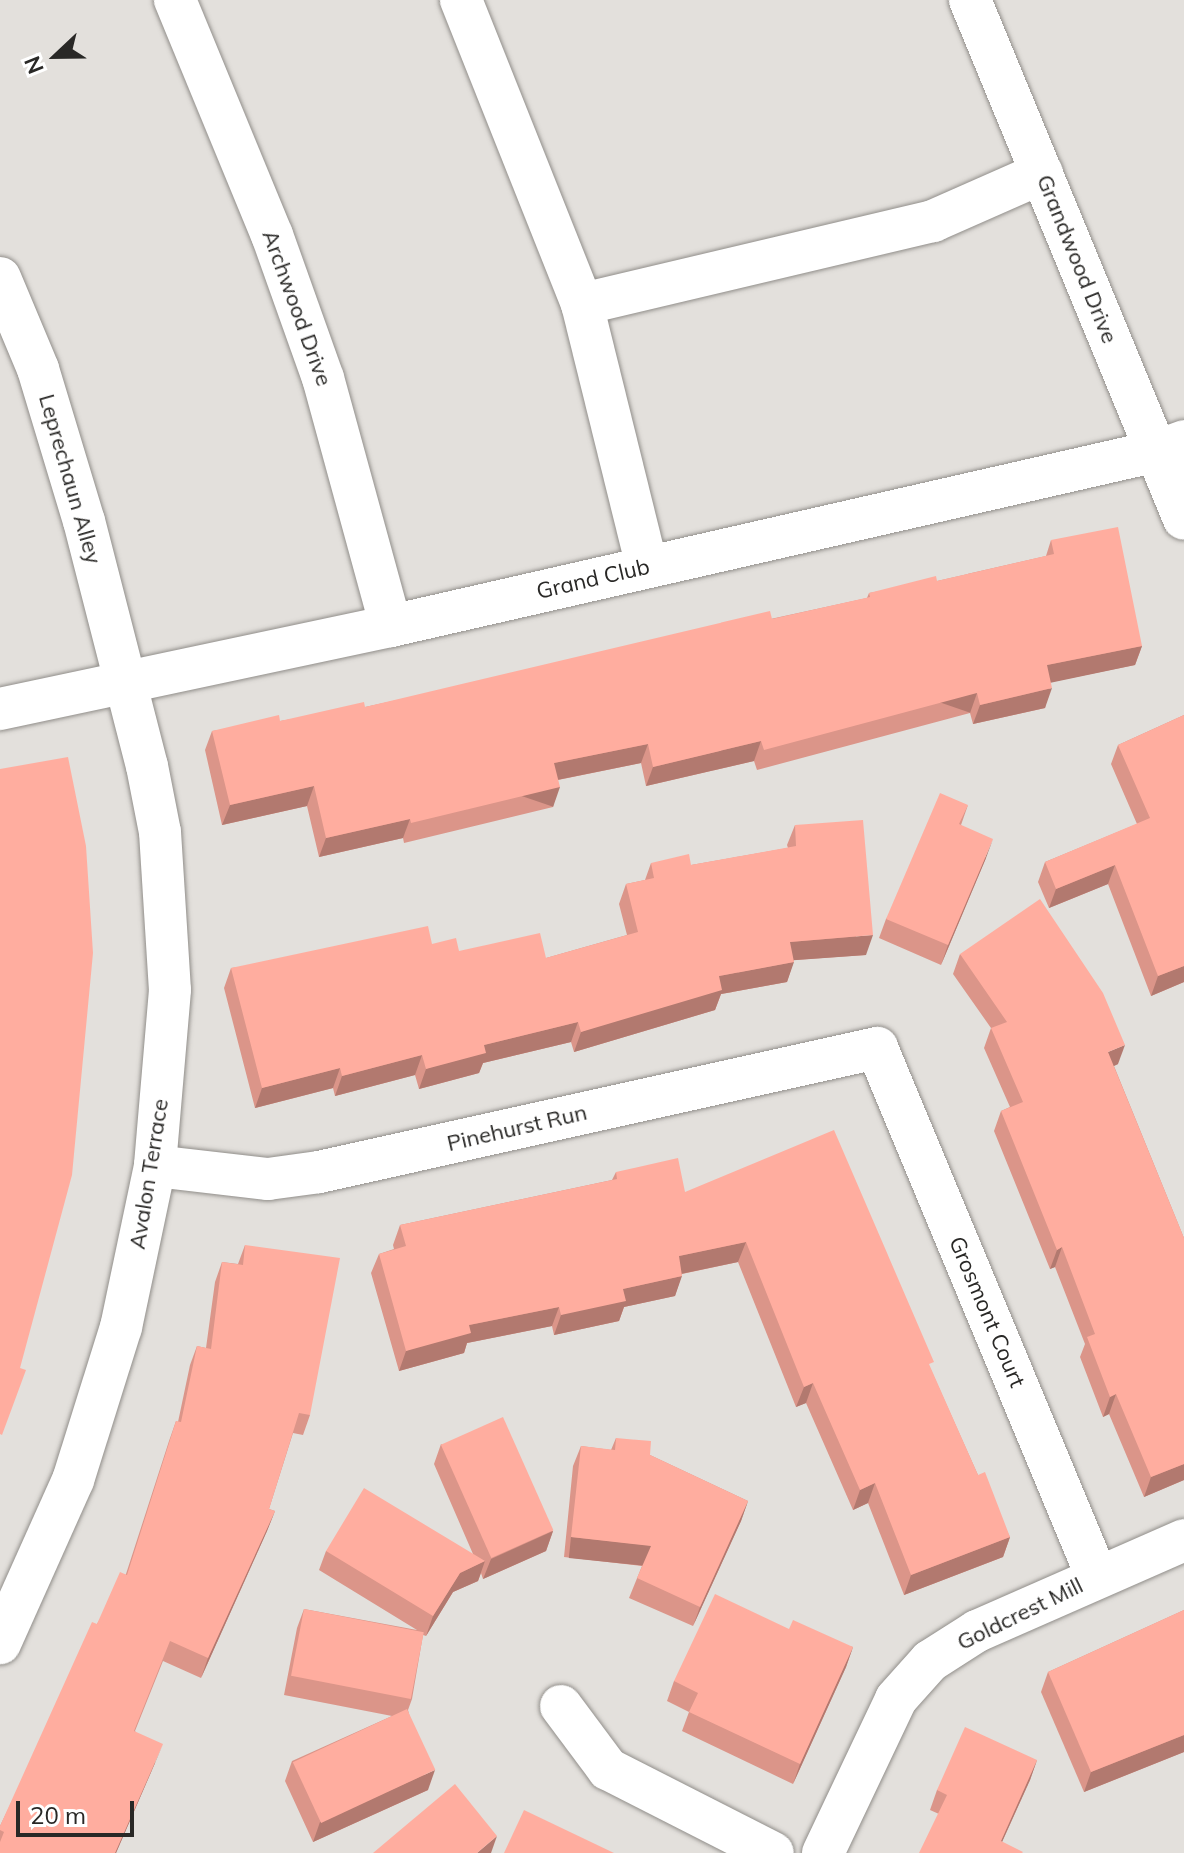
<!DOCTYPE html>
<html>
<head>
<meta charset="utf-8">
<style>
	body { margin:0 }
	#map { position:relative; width:1184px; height:1853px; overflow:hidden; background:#e3e0dc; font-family:Mulish,sans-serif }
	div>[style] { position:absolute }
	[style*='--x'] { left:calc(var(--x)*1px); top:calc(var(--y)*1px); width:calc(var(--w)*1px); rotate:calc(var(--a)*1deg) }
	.roads { filter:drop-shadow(0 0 2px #918e8a) drop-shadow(0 0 2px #918e8a) }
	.minor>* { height:42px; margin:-21px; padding:0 21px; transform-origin:21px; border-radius:21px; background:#fff }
	.wall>* { inset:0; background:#db9589 }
	.shaded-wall>* { inset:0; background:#b2796f; transform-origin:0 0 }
	.building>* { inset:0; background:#ffad9f; transform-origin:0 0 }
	span { translate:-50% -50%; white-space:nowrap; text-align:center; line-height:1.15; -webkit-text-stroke:8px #fff; paint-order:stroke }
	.street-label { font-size:22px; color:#292826 }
	.north { position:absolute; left:16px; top:16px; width:80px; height:80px; -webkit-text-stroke:6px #fff; paint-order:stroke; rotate:248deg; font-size:22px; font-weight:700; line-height:32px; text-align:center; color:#292826 }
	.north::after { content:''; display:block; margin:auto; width:28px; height:36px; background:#292826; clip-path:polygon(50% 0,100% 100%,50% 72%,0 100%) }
	.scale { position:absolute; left:16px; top:1801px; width:118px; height:36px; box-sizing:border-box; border:4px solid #292826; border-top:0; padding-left:10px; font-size:24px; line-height:28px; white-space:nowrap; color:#292826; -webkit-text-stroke:6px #fff; paint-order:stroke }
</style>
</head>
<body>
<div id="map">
	<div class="roads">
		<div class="minor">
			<i style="--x:175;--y:0;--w:254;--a:67.6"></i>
			<i style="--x:272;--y:235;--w:152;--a:70.4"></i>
			<i style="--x:323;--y:378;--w:257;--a:74.7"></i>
			<i style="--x:461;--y:0;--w:327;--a:68.3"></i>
			<i style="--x:582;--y:304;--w:271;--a:76.1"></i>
			<i style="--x:970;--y:0;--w:561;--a:67.59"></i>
			<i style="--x:0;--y:278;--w:99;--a:67.3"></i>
			<i style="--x:38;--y:369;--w:159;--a:73.2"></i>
			<i style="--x:84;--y:521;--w:253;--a:75.6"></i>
			<i style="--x:147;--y:766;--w:67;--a:78.9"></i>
			<i style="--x:160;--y:832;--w:158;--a:86.4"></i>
			<i style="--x:170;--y:990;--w:177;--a:94.9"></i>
			<i style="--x:155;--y:1166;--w:165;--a:101.9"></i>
			<i style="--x:121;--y:1327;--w:160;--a:107.4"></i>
			<i style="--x:73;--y:1480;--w:179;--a:114.1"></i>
			<i style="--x:582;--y:304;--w:361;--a:-13.3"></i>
			<i style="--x:933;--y:221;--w:119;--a:-23.8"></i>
			<i style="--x:0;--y:709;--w:400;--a:-12"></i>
			<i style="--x:391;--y:626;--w:786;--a:-12.87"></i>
			<i style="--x:1157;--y:451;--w:29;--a:-20"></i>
			<i style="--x:155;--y:1166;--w:114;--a:6.6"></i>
			<i style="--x:268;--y:1179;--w:51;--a:-7.8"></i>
			<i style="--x:319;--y:1172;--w:572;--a:-12.53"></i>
			<i style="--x:877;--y:1048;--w:573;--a:67.42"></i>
			<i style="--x:561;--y:1706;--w:79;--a:53.3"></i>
			<i style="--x:608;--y:1769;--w:185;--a:27"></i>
			<i style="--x:823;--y:1853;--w:170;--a:-64.6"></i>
			<i style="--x:896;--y:1699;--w:51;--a:-48.2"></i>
			<i style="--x:930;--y:1661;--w:56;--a:-32.6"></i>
			<i style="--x:977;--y:1631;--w:226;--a:-23.7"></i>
		</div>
	</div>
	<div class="wall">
		<i style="clip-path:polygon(1051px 540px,1142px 646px,1135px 665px,1051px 682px,1045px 708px,973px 724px,970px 713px,757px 770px,754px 761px,646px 786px,641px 763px,558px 780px,553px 807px,404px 843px,403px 838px,319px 857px,307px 806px,222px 825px,205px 750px,212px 731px,280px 721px,365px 707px,867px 598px,869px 593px,937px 581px,1046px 556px)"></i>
		<i style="clip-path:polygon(1184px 715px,1184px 982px,1151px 996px,1108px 884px,1049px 908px,1038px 882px,1045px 862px,1137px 824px,1111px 764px,1118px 745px)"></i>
		<i style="clip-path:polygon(968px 805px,961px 825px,986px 858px,941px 965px,879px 938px,886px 919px)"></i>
		<i style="clip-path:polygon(795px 825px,866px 955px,794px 960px,787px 982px,721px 994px,715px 1010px,574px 1052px,571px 1042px,483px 1063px,479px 1073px,419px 1089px,415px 1075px,335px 1096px,333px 1088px,255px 1108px,224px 988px,231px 968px,432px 944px,459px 951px,546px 958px,627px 935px,619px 904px,626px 884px,645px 880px,651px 863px,691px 865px,788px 848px,787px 845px)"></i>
		<i style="clip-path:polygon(960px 954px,1118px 1064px,1114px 1066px,1184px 1238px,1184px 1480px,1144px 1497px,1109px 1414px,1103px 1417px,1080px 1357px,1085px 1344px,1055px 1267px,1050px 1269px,994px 1131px,1001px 1111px,1010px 1107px,984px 1048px,991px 1028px,953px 974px)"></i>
		<i style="clip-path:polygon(616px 1172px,685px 1192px,931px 1370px,978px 1475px,1010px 1537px,1003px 1557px,904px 1595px,868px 1503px,853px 1510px,806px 1403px,796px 1407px,738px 1262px,682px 1274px,675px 1296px,624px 1307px,619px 1321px,554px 1335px,552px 1326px,467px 1343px,464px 1353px,399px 1371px,371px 1273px,379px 1254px,394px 1249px,393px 1245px,400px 1225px,612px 1180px)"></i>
		<i style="clip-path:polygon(245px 1245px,310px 1415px,303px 1435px,293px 1433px,269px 1509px,275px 1511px,267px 1531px,201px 1678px,163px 1661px,135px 1731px,155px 1763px,116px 1853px,0 1853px,0 1826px,97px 1624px,126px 1574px,169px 1441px,176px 1421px,178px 1422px,190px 1365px,197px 1346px,206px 1348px,215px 1282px,222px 1262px,238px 1264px)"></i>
		<i style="clip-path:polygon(616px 1438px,650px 1455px,748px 1501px,741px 1521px,693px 1626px,629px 1598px,642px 1566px,564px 1557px,573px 1466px,581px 1446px,611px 1450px)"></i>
		<i style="clip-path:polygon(441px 1444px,553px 1531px,546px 1551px,483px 1579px,481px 1573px,478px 1581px,453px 1592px,426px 1636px,423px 1635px,412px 1699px,408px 1710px,428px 1790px,313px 1842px,285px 1781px,292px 1761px,392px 1716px,284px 1695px,297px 1628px,304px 1609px,417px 1630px,319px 1570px,326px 1551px,473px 1554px,434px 1464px)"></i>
		<i style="clip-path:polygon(1184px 1610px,1184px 1752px,1084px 1792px,1041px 1692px,1048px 1672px)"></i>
		<i style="clip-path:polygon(789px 1629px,853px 1647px,846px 1667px,793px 1784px,682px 1731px,689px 1712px,667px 1701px,674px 1681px)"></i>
		<i style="clip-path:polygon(1037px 1760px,1030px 1780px,1002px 1842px,930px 1810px,937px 1790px)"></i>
	</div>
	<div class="shaded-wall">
		<i style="clip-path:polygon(1142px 646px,1135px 665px,1040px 685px,1047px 665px)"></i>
		<i style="clip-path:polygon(1052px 688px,1045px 708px,973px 724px,980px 705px)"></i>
		<i style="left:977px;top:693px;width:21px;height:220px;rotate:109deg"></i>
		<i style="clip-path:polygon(761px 741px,754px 761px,646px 786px,653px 767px)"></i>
		<i style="clip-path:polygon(648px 744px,641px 763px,547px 782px,554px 763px)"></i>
		<i style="clip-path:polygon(314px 786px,307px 806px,222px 825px,230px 805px)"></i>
		<i style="left:560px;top:787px;width:21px;height:153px;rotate:109deg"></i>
		<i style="clip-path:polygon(410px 819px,403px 838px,319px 857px,326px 838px)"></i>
		<i style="clip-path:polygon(993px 839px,986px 858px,941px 965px,948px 945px)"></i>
		<i style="clip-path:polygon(1115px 865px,1108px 884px,1049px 908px,1056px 889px)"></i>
		<i style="clip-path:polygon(873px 935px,866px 955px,783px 961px,790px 942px)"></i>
		<i style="clip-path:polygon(794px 962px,787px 982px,721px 994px,715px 1010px,574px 1052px,581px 1032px,719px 976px)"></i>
		<i style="clip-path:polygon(1184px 966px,1184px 982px,1151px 996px,1158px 976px)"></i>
		<i style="clip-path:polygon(578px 1022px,571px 1042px,483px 1063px,479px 1073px,419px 1089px,426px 1069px,484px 1045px)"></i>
		<i style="clip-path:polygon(1125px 1045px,1118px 1064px,1101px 1072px,1108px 1052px)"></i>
		<i style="clip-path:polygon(422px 1055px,415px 1075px,335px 1096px,342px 1076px)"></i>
		<i style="clip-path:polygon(340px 1068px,333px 1088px,255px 1108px,262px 1088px)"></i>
		<i style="clip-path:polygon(746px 1242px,738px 1262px,671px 1276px,679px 1256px)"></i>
		<i style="clip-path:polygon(1062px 1247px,1055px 1267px,1050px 1269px,1057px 1250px)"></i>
		<i style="clip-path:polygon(682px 1276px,675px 1296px,624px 1307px,619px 1321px,554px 1335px,561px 1315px,623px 1289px)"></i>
		<i style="clip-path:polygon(559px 1307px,552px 1326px,467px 1343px,464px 1353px,399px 1371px,406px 1351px,469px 1325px)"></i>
		<i style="clip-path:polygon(813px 1383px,806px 1403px,796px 1407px,804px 1387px)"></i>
		<i style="clip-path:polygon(1116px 1394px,1109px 1414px,1103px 1417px,1110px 1397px)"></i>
		<i style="clip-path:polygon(1184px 1464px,1184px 1480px,1144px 1497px,1151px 1477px)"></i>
		<i style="clip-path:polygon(875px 1483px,868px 1503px,853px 1510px,860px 1490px)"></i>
		<i style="clip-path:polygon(748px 1501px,741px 1521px,693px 1626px,700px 1607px)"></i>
		<i style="clip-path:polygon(275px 1511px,267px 1531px,201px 1678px,208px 1658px)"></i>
		<i style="clip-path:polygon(553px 1531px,546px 1551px,483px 1579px,491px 1559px)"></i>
		<i style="left:571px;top:1537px;width:81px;height:21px;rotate:6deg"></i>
		<i style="clip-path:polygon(1010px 1537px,1003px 1557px,904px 1595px,911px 1575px)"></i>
		<i style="clip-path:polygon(485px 1561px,478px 1581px,453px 1592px,426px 1636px,433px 1616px,460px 1573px)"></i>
		<i style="clip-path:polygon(853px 1647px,846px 1667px,793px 1784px,800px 1764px)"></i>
		<i style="clip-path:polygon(1184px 1735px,1184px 1752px,1084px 1792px,1091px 1772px)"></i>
		<i style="clip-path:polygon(163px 1744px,155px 1763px,116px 1853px,115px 1853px)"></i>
		<i style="clip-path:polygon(1037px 1760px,1030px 1780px,997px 1853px,1001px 1841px)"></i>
		<i style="clip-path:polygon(435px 1770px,428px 1790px,313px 1842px,320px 1822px)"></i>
		<i style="clip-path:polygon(497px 1836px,491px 1853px,477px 1853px)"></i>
	</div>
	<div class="building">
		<i style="clip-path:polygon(1118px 527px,1142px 646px,1047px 665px,1052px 688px,980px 705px,977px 693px,764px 750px,761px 741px,653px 767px,648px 744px,554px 763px,560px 787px,411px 823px,410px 819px,326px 838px,314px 786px,230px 805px,212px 731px,279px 715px,280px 721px,364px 702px,365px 707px,770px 611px,772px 619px,870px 597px,869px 593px,936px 576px,937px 581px,1054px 554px,1051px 540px)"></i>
		<i style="clip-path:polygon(1184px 715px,1184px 966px,1158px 976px,1115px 865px,1056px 889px,1045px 862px,1150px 818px,1118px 745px)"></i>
		<i style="clip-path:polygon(68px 757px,86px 846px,93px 953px,72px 1175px,20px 1368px,26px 1370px,2px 1435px,0 1434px,0 769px)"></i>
		<i style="clip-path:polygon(940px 793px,968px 805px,959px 824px,993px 839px,948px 945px,886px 919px)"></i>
		<i style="clip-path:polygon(863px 820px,873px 935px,790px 942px,794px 962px,719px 976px,722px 990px,581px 1032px,578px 1022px,484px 1045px,486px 1053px,426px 1069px,422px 1055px,342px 1076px,340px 1068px,262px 1088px,231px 968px,428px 926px,432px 944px,456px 938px,459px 951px,540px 933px,546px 958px,638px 932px,626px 884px,654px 878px,651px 863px,689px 854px,691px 865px,796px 846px,795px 825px)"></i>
		<i style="clip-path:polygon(1040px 899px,1103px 993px,1125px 1045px,1108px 1052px,1184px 1238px,1184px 1464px,1151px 1477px,1116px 1394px,1110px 1397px,1087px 1337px,1095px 1334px,1062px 1247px,1057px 1250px,1001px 1111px,1023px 1102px,991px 1028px,1007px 1022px,960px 954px)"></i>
		<i style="clip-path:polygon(834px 1130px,934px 1362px,929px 1364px,978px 1475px,985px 1472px,1010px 1537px,911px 1575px,875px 1483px,860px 1490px,813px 1383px,804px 1387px,746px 1242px,679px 1256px,682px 1276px,623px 1289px,626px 1301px,561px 1315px,559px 1307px,469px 1325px,471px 1333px,406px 1351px,379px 1254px,406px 1246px,400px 1225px,617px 1179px,616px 1172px,678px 1158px,685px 1192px)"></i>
		<i style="clip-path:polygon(245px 1245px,340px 1258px,310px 1415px,299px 1413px,269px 1509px,275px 1511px,208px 1658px,170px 1641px,134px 1731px,163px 1744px,115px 1853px,0 1853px,0 1842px,4px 1832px,0 1830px,0 1826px,92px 1622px,97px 1624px,120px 1572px,127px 1575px,176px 1421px,181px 1422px,197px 1346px,211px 1349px,222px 1262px,243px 1265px)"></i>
		<i style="left:503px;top:1417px;width:124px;height:68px;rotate:66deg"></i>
		<i style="clip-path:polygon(616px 1438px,651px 1441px,650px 1455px,748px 1501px,700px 1607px,637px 1578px,651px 1546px,571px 1537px,581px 1446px,615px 1450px)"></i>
		<i style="clip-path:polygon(364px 1488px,485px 1561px,460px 1573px,433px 1616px,326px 1551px)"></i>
		<i style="clip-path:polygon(715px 1594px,789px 1629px,793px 1620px,853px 1647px,800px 1764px,689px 1712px,698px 1693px,674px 1681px)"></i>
		<i style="left:304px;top:1609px;width:122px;height:68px;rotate:11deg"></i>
		<i style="clip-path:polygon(1184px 1610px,1184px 1735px,1091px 1772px,1048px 1672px)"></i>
		<i style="left:407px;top:1709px;width:67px;height:126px;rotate:65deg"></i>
		<i style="clip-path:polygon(965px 1727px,1037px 1760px,1001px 1841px,1023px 1852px,1022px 1853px,919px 1853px,947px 1795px,937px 1790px)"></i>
		<i style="clip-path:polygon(455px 1784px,497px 1836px,477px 1853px,373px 1853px)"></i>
		<i style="clip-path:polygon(524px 1810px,614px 1853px,504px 1853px)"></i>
	</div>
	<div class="street-label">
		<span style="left:1077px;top:259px;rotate:68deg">Grandwood Drive</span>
		<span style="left:297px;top:308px;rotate:70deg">Archwood Drive</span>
		<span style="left:70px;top:479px;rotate:74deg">Leprechaun Alley</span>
		<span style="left:593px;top:579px;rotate:-13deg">Grand Club</span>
		<span style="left:517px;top:1128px;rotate:-13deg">Pinehurst Run</span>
		<span style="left:149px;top:1174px;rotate:-81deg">Avalon Terrace</span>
		<span style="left:987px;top:1312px;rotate:67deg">Grosmont Court</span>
		<span style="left:1020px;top:1614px;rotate:-26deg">Goldcrest Mill</span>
	</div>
	<div class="north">N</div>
	<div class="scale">20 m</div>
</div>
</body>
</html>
